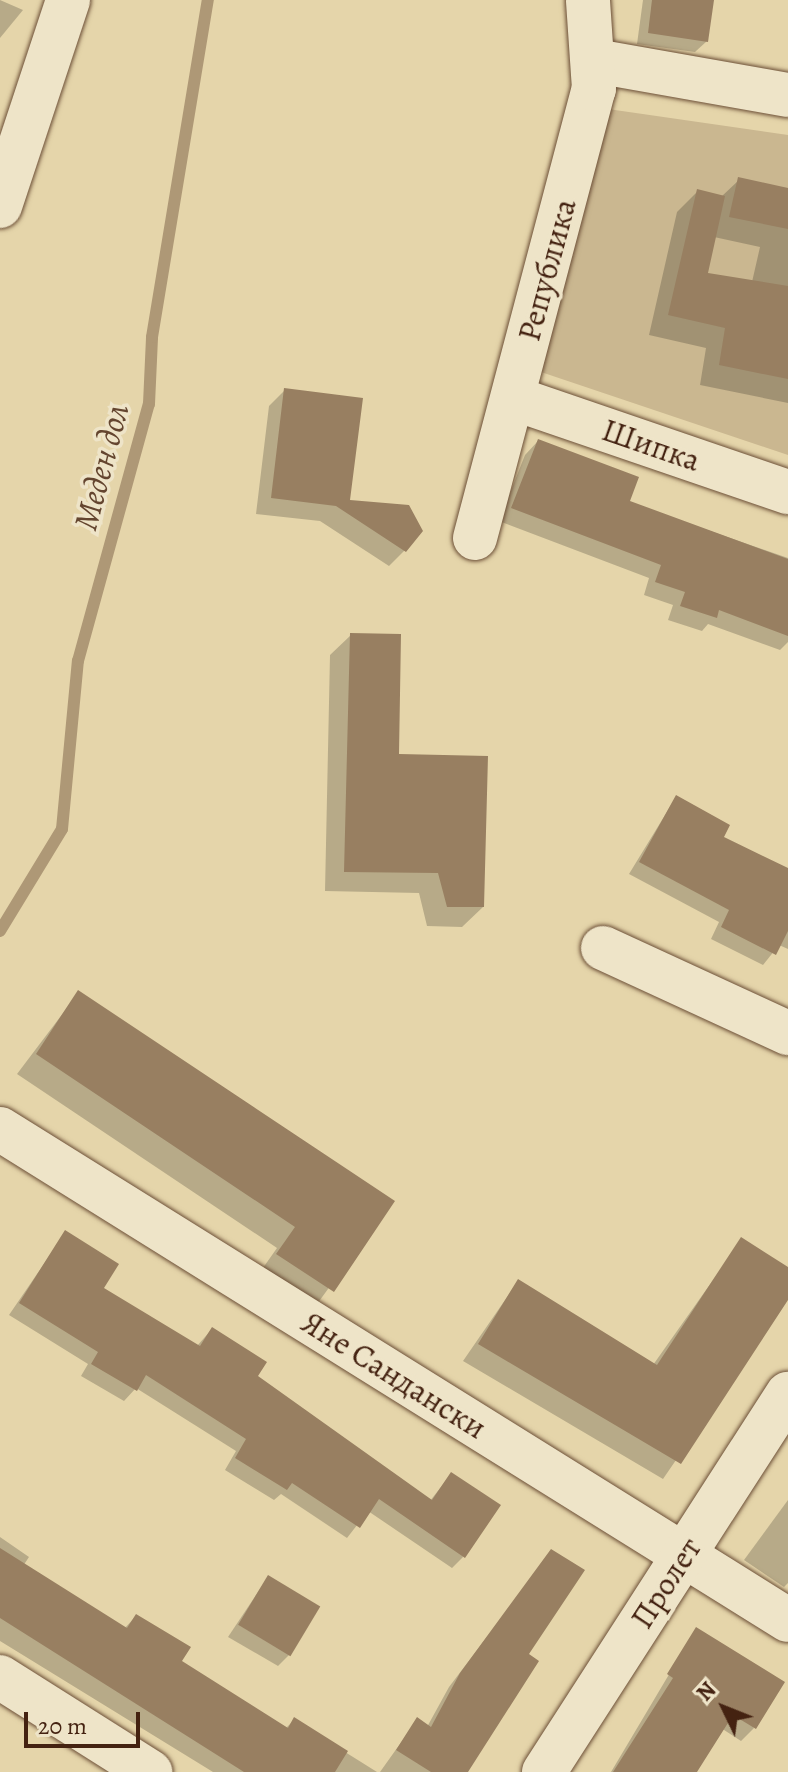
<!DOCTYPE html>
<html>
<head>
<meta charset="utf-8">
<style>
	body { margin:0 }
	#map { position:relative; width:788px; height:1772px; overflow:hidden; background:#e5d5aa; font-family:Alegreya,serif }
	div>[style] { position:absolute }
	[style*='--x'] { left:calc(var(--x)*1px); top:calc(var(--y)*1px); width:calc(var(--w)*1px); rotate:calc(var(--a)*1deg) }
	.green>* { inset:0; background:#cab790 }
	.shadow>* { inset:0; background:#0003 }
	.stream>* { height:12px; margin:-6px; padding:0 6px; transform-origin:6px; border-radius:6px; background:#ae9876 }
	.building>* { inset:0; background:#987f61; transform-origin:0 0 }
	.roads { filter:drop-shadow(0 0 2px #6c4f37) drop-shadow(0 0 2px #6c4f37) }
	.minor>* { height:44px; margin:-22px; padding:0 22px; transform-origin:22px; border-radius:22px; background:#eee4c8 }
	span { translate:-50% -50%; white-space:nowrap; text-align:center; line-height:1.15; -webkit-text-stroke:7px #eee4c8; paint-order:stroke }
	.street-label { font-size:32px; color:#421 }
	.water-label { font-size:34px; color:#64452f; font-style:italic }
	.north { position:absolute; left:684px; top:1668px; width:80px; height:80px; -webkit-text-stroke:6px #eee4c8; paint-order:stroke; rotate:313deg; font-size:22px; font-weight:700; line-height:32px; text-align:center; color:#421 }
	.north::after { content:''; display:block; margin:auto; width:28px; height:36px; background:#421; clip-path:polygon(50% 0,100% 100%,50% 72%,0 100%) }
	.scale { position:absolute; left:24px; top:1712px; width:116px; height:36px; box-sizing:border-box; border:4px solid #421; border-top:0; padding-left:10px; font-size:24px; line-height:28px; white-space:nowrap; color:#421; -webkit-text-stroke:6px #eee4c8; paint-order:stroke }
</style>
</head>
<body>
<div id="map">
	<div class="green">
		<i style="clip-path:polygon(608px 109px,788px 135px,788px 455px,535px 370px)"></i>
	</div>
	<div class="shadow">
		<i style="clip-path:polygon(0 0,23px 10px,0 38px)"></i>
		<i style="clip-path:polygon(643px 0,712px 0,707px 41px,695px 52px,637px 44px)"></i>
		<i style="clip-path:polygon(evenodd,739px 180px,788px 190px,788px 403px,700px 385px,706px 348px,649px 335px,677px 212px,697px 192px,721px 197px,739px 180px,714px 237px,760px 247px,752px 282px,706px 275px,714px 237px)"></i>
		<i style="clip-path:polygon(285px 390px,348px 502px,405px 550px,389px 566px,320px 521px,256px 514px,269px 406px)"></i>
		<i style="clip-path:polygon(538px 441px,627px 502px,788px 558px,788px 642px,780px 650px,708px 624px,702px 631px,668px 620px,673px 605px,644px 595px,649px 578px,499px 521px,525px 455px)"></i>
		<i style="clip-path:polygon(351px 635px,397px 756px,483px 907px,462px 927px,427px 926px,419px 893px,325px 891px,330px 655px)"></i>
		<i style="clip-path:polygon(676px 797px,721px 838px,788px 869px,788px 949px,779px 945px,763px 965px,711px 939px,719px 922px,629px 874px)"></i>
		<i style="clip-path:polygon(79px 992px,392px 1201px,312px 1311px,258px 1275px,277px 1248px,17px 1074px)"></i>
		<i style="clip-path:polygon(65px 1233px,101px 1289px,197px 1346px,212px 1329px,255px 1377px,430px 1501px,451px 1474px,463px 1557px,452px 1568px,368px 1511px,347px 1538px,281px 1494px,274px 1500px,225px 1470px,236px 1451px,136px 1388px,124px 1401px,81px 1376px,88px 1364px,9px 1315px)"></i>
		<i style="clip-path:polygon(742px 1239px,788px 1269px,788px 1297px,663px 1479px,463px 1361px,518px 1281px,653px 1365px)"></i>
		<i style="clip-path:polygon(788px 1500px,788px 1583px,784px 1587px,744px 1560px)"></i>
		<i style="clip-path:polygon(0 1537px,29px 1557px,23px 1566px,124px 1629px,136px 1616px,180px 1661px,285px 1729px,294px 1720px,377px 1772px,213px 1772px,0 1641px)"></i>
		<i style="clip-path:polygon(552px 1551px,526px 1654px,464px 1772px,380px 1772px,417px 1720px,427px 1727px,449px 1687px)"></i>
		<i style="clip-path:polygon(268px 1577px,289px 1655px,278px 1666px,228px 1637px)"></i>
		<i style="clip-path:polygon(696px 1629px,754px 1728px,741px 1741px,721px 1728px,691px 1772px,611px 1772px)"></i>
	</div>
	<div class="stream">
		<i style="--x:0;--y:931;--w:119;--a:-58.7"></i>
		<i style="--x:62;--y:829;--w:169;--a:-84.6"></i>
		<i style="--x:78;--y:661;--w:267;--a:-74.6"></i>
		<i style="--x:149;--y:404;--w:67;--a:-87.4"></i>
		<i style="--x:152;--y:337;--w:342;--a:-80.6"></i>
	</div>
	<div class="building">
		<i style="clip-path:polygon(652px 0,714px 0,708px 42px,648px 33px)"></i>
		<i style="clip-path:polygon(738px 177px,788px 188px,788px 229px,729px 217px)"></i>
		<i style="clip-path:polygon(697px 189px,725px 196px,708px 273px,788px 286px,788px 379px,719px 365px,725px 328px,668px 315px)"></i>
		<i style="clip-path:polygon(284px 388px,363px 398px,350px 500px,409px 505px,423px 531px,406px 552px,336px 506px,271px 498px)"></i>
		<i style="clip-path:polygon(538px 439px,639px 477px,630px 501px,788px 559px,788px 636px,719px 610px,717px 618px,680px 606px,685px 592px,655px 582px,661px 565px,511px 508px)"></i>
		<i style="clip-path:polygon(350px 633px,401px 634px,399px 754px,488px 756px,484px 907px,447px 907px,438px 873px,344px 872px)"></i>
		<i style="clip-path:polygon(676px 795px,730px 825px,724px 837px,788px 868px,788px 931px,776px 955px,721px 927px,729px 910px,639px 862px)"></i>
		<i style="clip-path:polygon(78px 990px,395px 1201px,334px 1292px,276px 1254px,295px 1227px,36px 1054px)"></i>
		<i style="clip-path:polygon(65px 1230px,119px 1264px,104px 1288px,200px 1346px,212px 1327px,267px 1362px,258px 1376px,432px 1500px,451px 1472px,501px 1505px,465px 1558px,379px 1499px,360px 1528px,292px 1483px,287px 1490px,235px 1458px,246px 1439px,146px 1375px,137px 1391px,91px 1364px,98px 1352px,19px 1303px)"></i>
		<i style="clip-path:polygon(741px 1237px,788px 1267px,788px 1300px,681px 1464px,478px 1344px,518px 1279px,657px 1365px)"></i>
		<i style="clip-path:polygon(0 1548px,127px 1628px,136px 1614px,191px 1647px,182px 1661px,288px 1728px,294px 1717px,348px 1751px,335px 1772px,244px 1772px,0 1618px)"></i>
		<i style="clip-path:polygon(551px 1549px,585px 1570px,529px 1654px,539px 1661px,468px 1772px,431px 1772px,396px 1750px,417px 1717px,431px 1727px,460px 1673px)"></i>
		<i style="left:268px;top:1575px;width:61px;height:58px;rotate:31deg"></i>
		<i style="clip-path:polygon(696px 1627px,785px 1682px,756px 1729px,733px 1715px,697px 1772px,613px 1772px,673px 1678px,667px 1674px)"></i>
	</div>
	<div class="roads">
		<div class="minor">
			<i style="--x:595;--y:61;--w:196;--a:10"></i>
			<i style="--x:0;--y:206;--w:217;--a:-71.7"></i>
			<i style="--x:513;--y:398;--w:291;--a:18.9"></i>
			<i style="--x:475;--y:538;--w:465;--a:-75.2"></i>
			<i style="--x:594;--y:89;--w:89;--a:-93.9"></i>
			<i style="--x:603;--y:948;--w:204;--a:24.7"></i>
			<i style="--x:0;--y:1129;--w:928;--a:31.93"></i>
			<i style="--x:0;--y:1677;--w:178;--a:32.3"></i>
			<i style="--x:544;--y:1772;--w:450;--a:-57.2"></i>
		</div>
	</div>
	<div class="street-label">
		<span style="left:547px;top:270px;rotate:-75deg">Република</span>
		<span style="left:651px;top:445px;rotate:19deg">Шипка</span>
		<span style="left:394px;top:1375px;rotate:32deg">Яне Сандански</span>
		<span style="left:666px;top:1583px;rotate:-57deg">Пролет</span>
	</div>
	<div class="water-label">
		<span style="left:101px;top:467px;rotate:-75deg">Меден дол</span>
	</div>
	<div class="north">N</div>
	<div class="scale">20 m</div>
</div>
</body>
</html>
